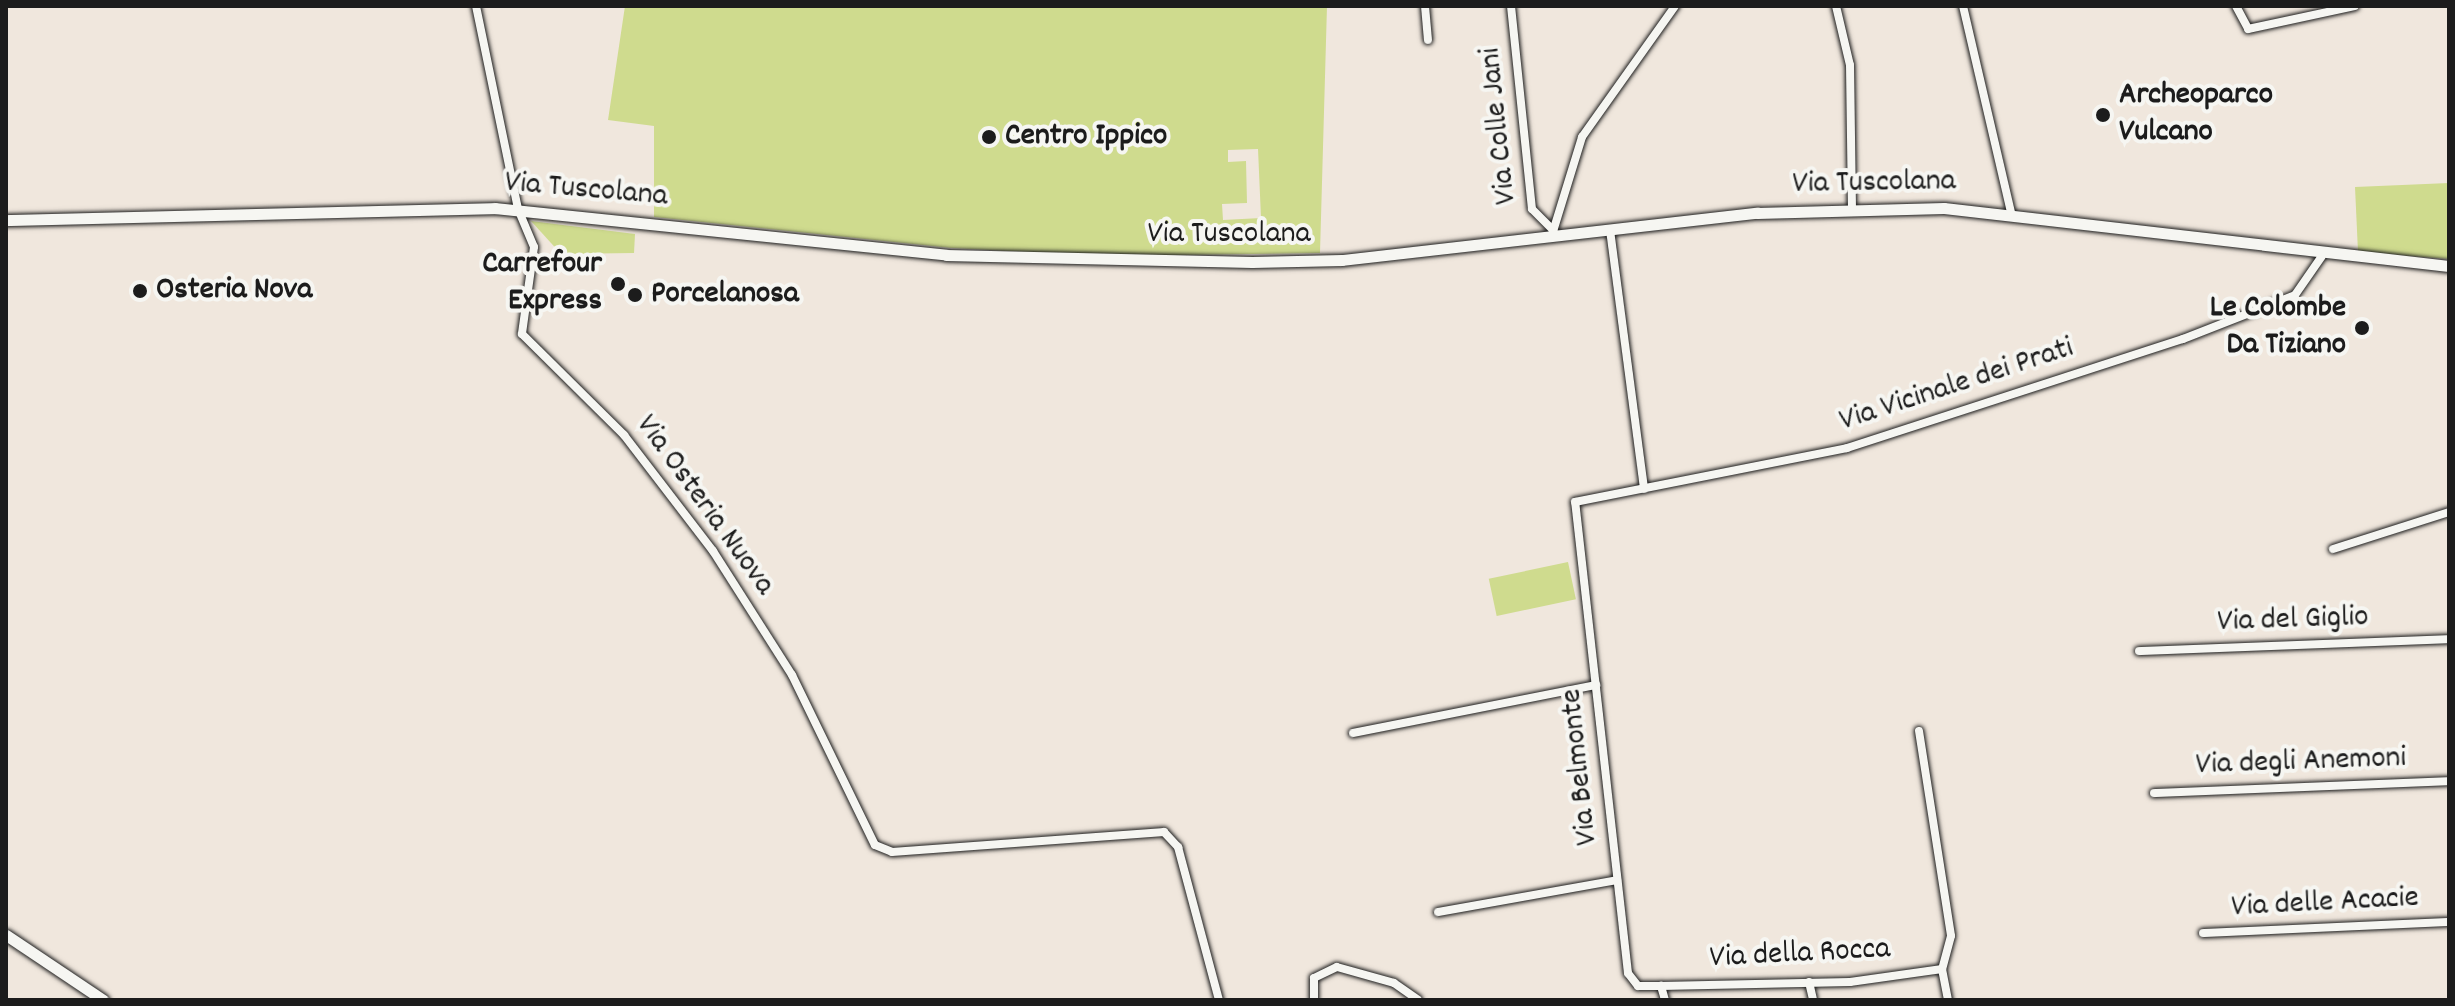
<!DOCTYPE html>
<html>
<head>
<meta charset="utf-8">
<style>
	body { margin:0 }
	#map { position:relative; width:2455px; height:1006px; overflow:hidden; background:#f0e7dd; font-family:Dekko,sans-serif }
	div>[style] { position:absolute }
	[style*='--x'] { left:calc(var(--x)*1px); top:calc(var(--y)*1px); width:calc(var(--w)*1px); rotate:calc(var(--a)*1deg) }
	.green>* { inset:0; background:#cfdb8e; transform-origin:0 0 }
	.roads { filter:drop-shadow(0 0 2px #1c1c1c) drop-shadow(0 0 2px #1c1c1c) }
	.street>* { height:8px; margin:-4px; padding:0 4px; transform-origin:4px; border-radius:4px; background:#f6f6f2 }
	.secondary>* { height:11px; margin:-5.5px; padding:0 5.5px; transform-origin:5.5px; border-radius:5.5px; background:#f6f6f2 }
	.dots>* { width:22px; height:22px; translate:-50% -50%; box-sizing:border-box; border:4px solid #f6f6f2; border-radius:50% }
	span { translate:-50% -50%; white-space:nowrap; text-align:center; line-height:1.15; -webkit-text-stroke:8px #f6f6f2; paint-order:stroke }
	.poi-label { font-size:32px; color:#1c1c1c; font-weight:700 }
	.left { translate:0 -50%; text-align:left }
	.right { translate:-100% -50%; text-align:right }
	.street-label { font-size:32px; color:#1c1c1c }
	.frame { position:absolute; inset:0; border:8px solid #1c1c1c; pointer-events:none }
</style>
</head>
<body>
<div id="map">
	<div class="green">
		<i style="clip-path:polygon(evenodd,625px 6px,1327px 6px,1320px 253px,1102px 256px,951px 248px,654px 217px,654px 126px,608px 120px,625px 6px,1258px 149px,1261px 218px,1223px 220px,1222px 204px,1247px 203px,1246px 161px,1228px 162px,1228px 150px,1258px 149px)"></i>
		<i style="clip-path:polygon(2449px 183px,2449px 259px,2358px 252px,2355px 187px)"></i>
		<i style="clip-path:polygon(531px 221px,635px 234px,634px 253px,561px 254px)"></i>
		<i style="left:1568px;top:562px;width:38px;height:81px;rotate:78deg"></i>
	</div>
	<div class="roads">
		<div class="street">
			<i style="--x:476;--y:6;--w:207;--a:78.3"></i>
			<i style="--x:518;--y:209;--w:41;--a:67.2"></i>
			<i style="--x:534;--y:247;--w:88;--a:97.9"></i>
			<i style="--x:522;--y:334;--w:144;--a:44.7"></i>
			<i style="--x:624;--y:435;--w:146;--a:52.5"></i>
			<i style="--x:713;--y:551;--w:147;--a:57.5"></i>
			<i style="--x:792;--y:675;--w:189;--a:64"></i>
			<i style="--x:875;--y:845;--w:18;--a:22"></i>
			<i style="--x:892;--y:852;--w:273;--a:-4.2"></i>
			<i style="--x:1164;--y:832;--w:21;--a:47"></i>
			<i style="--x:1178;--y:847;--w:158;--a:75"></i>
			<i style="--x:1425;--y:6;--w:34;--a:85"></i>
			<i style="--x:1511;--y:6;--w:204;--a:84.1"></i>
			<i style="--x:1532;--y:209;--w:30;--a:45"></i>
			<i style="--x:1836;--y:6;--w:61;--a:76.7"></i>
			<i style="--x:1850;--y:65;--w:144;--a:89.2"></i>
			<i style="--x:1963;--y:6;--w:212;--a:76.9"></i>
			<i style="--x:2236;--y:6;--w:26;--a:62"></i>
			<i style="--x:2248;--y:29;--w:109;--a:-12.1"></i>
			<i style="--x:1610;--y:230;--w:261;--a:82.5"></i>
			<i style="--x:1551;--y:238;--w:106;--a:-72.9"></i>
			<i style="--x:1582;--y:137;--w:161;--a:-54.6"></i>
			<i style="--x:2333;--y:549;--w:122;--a:-17.7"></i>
			<i style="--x:2139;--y:651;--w:310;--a:-2.2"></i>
			<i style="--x:1919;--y:731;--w:207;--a:81.1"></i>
			<i style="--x:1951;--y:936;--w:34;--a:105"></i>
			<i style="--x:1942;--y:969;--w:32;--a:79"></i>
			<i style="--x:1353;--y:733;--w:248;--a:-11.2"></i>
			<i style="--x:2154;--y:793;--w:295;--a:-2.3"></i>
			<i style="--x:1438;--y:912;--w:182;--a:-10.1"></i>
			<i style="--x:2203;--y:933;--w:246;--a:-2.6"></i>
			<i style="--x:1809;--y:982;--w:18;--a:77"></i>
			<i style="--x:1661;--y:986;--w:189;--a:-1.2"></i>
			<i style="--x:1850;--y:982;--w:93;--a:-8"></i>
			<i style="--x:1314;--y:1000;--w:22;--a:-90"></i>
			<i style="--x:1314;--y:978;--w:25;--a:-26"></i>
			<i style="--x:1337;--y:967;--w:59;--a:15.7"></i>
			<i style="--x:1394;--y:983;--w:29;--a:35"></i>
			<i style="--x:1665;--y:1000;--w:15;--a:-106"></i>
			<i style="--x:1661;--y:986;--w:23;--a:180"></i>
			<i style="--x:1638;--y:986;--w:16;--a:-128"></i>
			<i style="--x:1628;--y:973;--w:474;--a:-96.4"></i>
			<i style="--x:1575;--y:502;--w:277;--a:-11.2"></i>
			<i style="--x:1847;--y:448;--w:353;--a:-18"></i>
			<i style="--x:2183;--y:339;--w:120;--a:-21.4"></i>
			<i style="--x:2295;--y:295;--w:47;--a:-55.3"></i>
		</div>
		<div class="secondary">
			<i style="--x:6;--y:220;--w:489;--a:-1.4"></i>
			<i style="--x:495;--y:208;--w:453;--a:5.9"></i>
			<i style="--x:946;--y:255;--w:306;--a:1.3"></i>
			<i style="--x:1252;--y:262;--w:90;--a:-1.3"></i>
			<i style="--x:1342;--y:260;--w:418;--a:-6.5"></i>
			<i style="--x:1757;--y:213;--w:187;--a:-1.5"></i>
			<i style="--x:1944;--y:208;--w:508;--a:6.55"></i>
			<i style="--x:6;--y:935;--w:117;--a:33.8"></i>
		</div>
	</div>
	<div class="dots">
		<i style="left:2103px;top:115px;background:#1c1c1c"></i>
		<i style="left:989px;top:137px;background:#1c1c1c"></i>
		<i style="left:618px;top:284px;background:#1c1c1c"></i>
		<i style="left:140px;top:291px;background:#1c1c1c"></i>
		<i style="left:635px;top:295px;background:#1c1c1c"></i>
		<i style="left:2362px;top:328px;background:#1c1c1c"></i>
	</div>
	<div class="poi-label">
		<span class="left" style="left:2119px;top:115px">Archeoparco<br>Vulcano</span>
		<span class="left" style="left:1005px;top:137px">Centro Ippico</span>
		<span class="right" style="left:602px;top:284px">Carrefour<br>Express</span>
		<span class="left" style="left:156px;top:291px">Osteria Nova</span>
		<span class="left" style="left:651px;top:295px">Porcelanosa</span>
		<span class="right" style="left:2346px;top:328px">Le Colombe<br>Da Tiziano</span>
	</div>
	<div class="street-label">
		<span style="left:1500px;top:126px;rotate:-96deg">Via Colle Jani</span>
		<span style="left:1874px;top:184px;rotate:-1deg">Via Tuscolana</span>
		<span style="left:586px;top:191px;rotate:5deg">Via Tuscolana</span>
		<span style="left:1229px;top:235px">Via Tuscolana</span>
		<span style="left:1957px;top:386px;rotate:-18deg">Via Vicinale dei Prati</span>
		<span style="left:704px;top:506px;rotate:54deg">Via Osteria Nuova</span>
		<span style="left:2293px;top:621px;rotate:-2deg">Via del Giglio</span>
		<span style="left:2301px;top:763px;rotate:-2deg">Via degli Anemoni</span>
		<span style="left:1581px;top:767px;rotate:-96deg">Via Belmonte</span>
		<span style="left:2325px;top:904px;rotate:-3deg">Via delle Acacie</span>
		<span style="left:1800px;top:955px;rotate:-3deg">Via della Rocca</span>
	</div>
	<div class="frame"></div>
</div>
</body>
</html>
